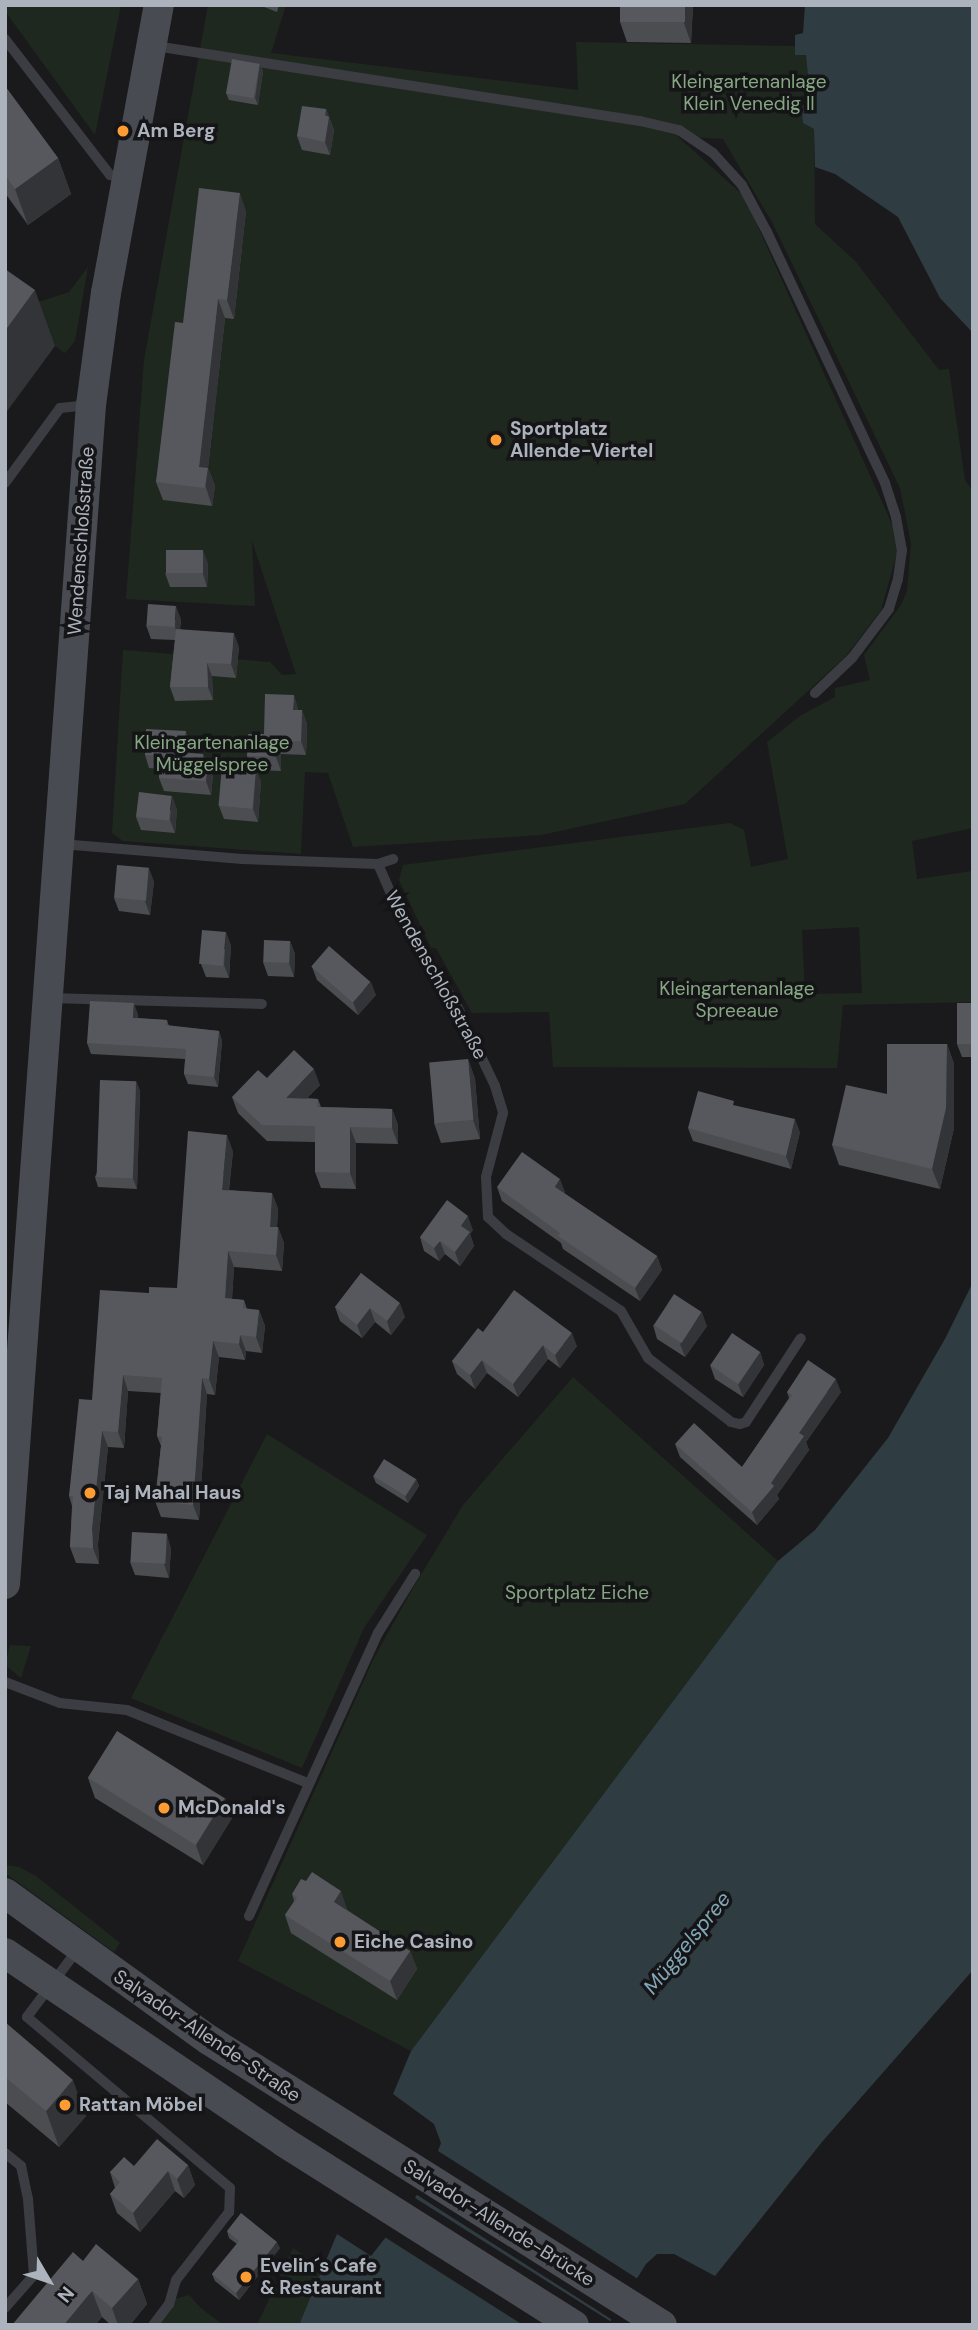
<!DOCTYPE html>
<html>
<head>
<meta charset="utf-8">
<style>
	body { margin:0 }
	#map { position:relative; width:978px; height:2330px; overflow:hidden; background:#1a1a1c; font-family:"DM Sans",sans-serif }
	div>[style] { position:absolute }
	[style*='--x'] { left:calc(var(--x)*1px); top:calc(var(--y)*1px); width:calc(var(--w)*1px); rotate:calc(var(--a)*1deg) }
	.green>* { inset:0; background:#1f281f }
	.water>* { inset:0; background:#2f3c42 }
	.pier>* { inset:0; background:#1a1a1c }
	.lane>* { height:10px; margin:-5px; padding:0 5px; transform-origin:5px; border-radius:5px; background:#3b3d42 }
	.secondary>* { height:30px; margin:-15px; padding:0 15px; transform-origin:15px; border-radius:15px; background:#484c52 }
	.wall>* { inset:0; background:#4b4d51 }
	.shaded-wall>* { inset:0; background:#333437 }
	.building>* { inset:0; background:#56585d; transform-origin:0 0 }
	.dots>* { width:19px; height:19px; translate:-50% -50%; box-sizing:border-box; border:4px solid #151518; border-radius:50% }
	span { translate:-50% -50%; white-space:nowrap; text-align:center; line-height:1.15; -webkit-text-stroke:7px #151518; paint-order:stroke }
	.park-label { font-size:19px; color:#85a882 }
	.poi-label { font-size:19px; color:#acb3bd; font-weight:700 }
	.left { translate:0 -50%; text-align:left }
	.street-label { font-size:19px; color:#acb3bd }
	.water-label { font-size:21px; color:#82a7b9; font-style:italic }
	.frame { position:absolute; inset:0; border:7px solid #acb3bd; pointer-events:none }
	.north { position:absolute; left:14px; top:2246px; width:70px; height:70px; -webkit-text-stroke:5px #151518; paint-order:stroke; rotate:129deg; font-size:19px; font-weight:700; line-height:28px; text-align:center; color:#acb3bd }
	.north::after { content:''; display:block; margin:auto; width:24px; height:32px; background:#acb3bd; clip-path:polygon(50% 0,100% 100%,50% 72%,0 100%) }
</style>
</head>
<body>
<div id="map">
	<div class="green">
		<i style="clip-path:polygon(5px 5px,121px 5px,95px 135px,5px 11px)"></i>
		<i style="clip-path:polygon(evenodd,208px 5px,286px 5px,271px 53px,578px 90px,576px 42px,795px 46px,795px 55px,806px 55px,811px 109px,803px 111px,803px 123px,814px 129px,815px 224px,856px 262px,939px 370px,949px 369px,965px 480px,973px 491px,973px 828px,912px 841px,917px 879px,973px 871px,973px 1002px,843px 1005px,837px 1068px,553px 1067px,549px 1012px,472px 1013px,436px 948px,431px 948px,399px 880px,403px 865px,730px 823px,744px 830px,751px 867px,788px 859px,767px 742px,800px 716px,835px 697px,835px 688px,870px 680px,864px 655px,901px 605px,907px 591px,911px 543px,900px 488px,773px 224px,723px 139px,677px 136px,744px 196px,900px 542px,881px 610px,846px 656px,685px 804px,541px 835px,353px 847px,328px 773px,305px 772px,301px 854px,123px 841px,112px 833px,123px 650px,270px 662px,282px 675px,296px 674px,252px 541px,255px 606px,126px 599px,144px 360px,208px 5px,859px 927px,862px 993px,805px 994px,802px 930px,859px 927px)"></i>
		<i style="clip-path:polygon(88px 267px,75px 341px,65px 353px,17px 319px,5px 304px,23px 307px,69px 292px)"></i>
		<i style="clip-path:polygon(573px 1377px,778px 1561px,411px 2051px,238px 1961px,374px 1658px,413px 1588px,463px 1505px)"></i>
		<i style="clip-path:polygon(267px 1434px,427px 1535px,364px 1628px,302px 1768px,131px 1698px)"></i>
		<i style="clip-path:polygon(10px 1645px,31px 1646px,21px 1678px,5px 1665px)"></i>
		<i style="clip-path:polygon(5px 1865px,19px 1867px,36px 1876px,120px 1943px,114px 1952px,5px 1873px)"></i>
		<i style="clip-path:polygon(293px 2248px,323px 2269px,299px 2325px,257px 2325px)"></i>
		<i style="clip-path:polygon(189px 2295px,201px 2308px,223px 2325px,156px 2325px,171px 2300px)"></i>
	</div>
	<div class="water">
		<i style="clip-path:polygon(805px 5px,973px 5px,973px 333px,940px 298px,898px 217px,835px 174px,815px 167px,814px 129px,803px 123px,802px 111px,811px 109px,806px 55px,795px 55px,795px 35px,803px 33px)"></i>
		<i style="clip-path:polygon(973px 1282px,973px 1970px,822px 2142px,715px 2276px,674px 2254px,657px 2254px,646px 2264px,608px 2325px,299px 2325px,337px 2234px,371px 2256px,389px 2233px,406px 2243px,411px 2205px,420px 2189px,451px 2165px,436px 2156px,441px 2143px,434px 2124px,393px 2094px,411px 2051px,778px 1561px,815px 1530px,888px 1438px,946px 1337px)"></i>
	</div>
	<div class="pier">
		<i style="clip-path:polygon(435px 2149px,641px 2281px,614px 2321px,414px 2193px,417px 2186px,431px 2192px,447px 2166px,433px 2158px)"></i>
		<i style="clip-path:polygon(412px 2196px,613px 2323px,523px 2325px,383px 2236px,389px 2230px,405px 2238px,420px 2215px,407px 2204px)"></i>
	</div>
	<div class="lane">
		<i style="--x:5;--y:39;--w:172;--a:52.3"></i>
		<i style="--x:110;--y:175;--w:15;--a:16"></i>
		<i style="--x:155;--y:46;--w:491;--a:8.8"></i>
		<i style="--x:640;--y:121;--w:40;--a:13"></i>
		<i style="--x:679;--y:130;--w:41;--a:34.1"></i>
		<i style="--x:713;--y:153;--w:43;--a:47.8"></i>
		<i style="--x:742;--y:185;--w:53;--a:62"></i>
		<i style="--x:767;--y:232;--w:277;--a:64.8"></i>
		<i style="--x:885;--y:483;--w:36;--a:72"></i>
		<i style="--x:896;--y:517;--w:34;--a:80"></i>
		<i style="--x:902;--y:550;--w:29;--a:98"></i>
		<i style="--x:898;--y:579;--w:31;--a:107"></i>
		<i style="--x:889;--y:609;--w:61;--a:127.1"></i>
		<i style="--x:852;--y:658;--w:51;--a:136.6"></i>
		<i style="--x:5;--y:483;--w:93;--a:-53.7"></i>
		<i style="--x:60;--y:408;--w:30;--a:-6"></i>
		<i style="--x:61;--y:844;--w:182;--a:4.7"></i>
		<i style="--x:242;--y:859;--w:136;--a:2.1"></i>
		<i style="--x:378;--y:864;--w:16;--a:-18"></i>
		<i style="--x:378;--y:864;--w:60;--a:66.4"></i>
		<i style="--x:402;--y:919;--w:105;--a:57.8"></i>
		<i style="--x:458;--y:1008;--w:86;--a:64.6"></i>
		<i style="--x:495;--y:1086;--w:28;--a:73"></i>
		<i style="--x:503;--y:1113;--w:66;--a:104.9"></i>
		<i style="--x:486;--y:1177;--w:40;--a:87.1"></i>
		<i style="--x:488;--y:1217;--w:25;--a:43"></i>
		<i style="--x:506;--y:1234;--w:138;--a:33.8"></i>
		<i style="--x:621;--y:1311;--w:54;--a:60.1"></i>
		<i style="--x:648;--y:1358;--w:105;--a:37.6"></i>
		<i style="--x:731;--y:1422;--w:9;--a:13"></i>
		<i style="--x:740;--y:1424;--w:6;--a:-18"></i>
		<i style="--x:746;--y:1422;--w:100;--a:-56.8"></i>
		<i style="--x:49;--y:998;--w:213;--a:1.6"></i>
		<i style="--x:5;--y:1682;--w:59;--a:20.9"></i>
		<i style="--x:60;--y:1703;--w:67;--a:6"></i>
		<i style="--x:127;--y:1710;--w:195;--a:22"></i>
		<i style="--x:249;--y:1916;--w:311;--a:-65.5"></i>
		<i style="--x:378;--y:1633;--w:70;--a:-57.9"></i>
		<i style="--x:78;--y:1949;--w:85;--a:126.9"></i>
		<i style="--x:27;--y:2017;--w:265;--a:40.1"></i>
		<i style="--x:230;--y:2188;--w:24;--a:92"></i>
		<i style="--x:229;--y:2212;--w:86;--a:127.9"></i>
		<i style="--x:176;--y:2280;--w:25;--a:106"></i>
		<i style="--x:169;--y:2304;--w:26;--a:127"></i>
		<i style="--x:5;--y:2153;--w:21;--a:39"></i>
		<i style="--x:21;--y:2166;--w:34;--a:78"></i>
		<i style="--x:28;--y:2199;--w:76;--a:85.5"></i>
		<i style="--x:34;--y:2275;--w:44;--a:131.3"></i>
	</div>
	<div class="secondary">
		<i style="--x:5;--y:1584;--w:1182;--a:-85.83"></i>
		<i style="--x:91;--y:405;--w:113;--a:-82.4"></i>
		<i style="--x:106;--y:293;--w:293;--a:-79.6"></i>
		<i style="--x:5;--y:1893;--w:251;--a:35.8"></i>
		<i style="--x:209;--y:2040;--w:535;--a:32.18"></i>
		<i style="--x:5;--y:1953;--w:337;--a:34.1"></i>
		<i style="--x:284;--y:2142;--w:343;--a:32.3"></i>
	</div>
	<div class="wall">
		<i style="clip-path:polygon(259px 5px,279px 5px,277px 12px)"></i>
		<i style="clip-path:polygon(693px 5px,691px 43px,627px 42px,620px 22px)"></i>
		<i style="clip-path:polygon(260px 64px,263px 71px,258px 105px,229px 100px,226px 93px)"></i>
		<i style="clip-path:polygon(5px 86px,58px 158px,71px 194px,28px 225px,5px 193px)"></i>
		<i style="clip-path:polygon(326px 109px,334px 130px,330px 155px,302px 150px,297px 136px)"></i>
		<i style="clip-path:polygon(246px 211px,234px 319px,225px 318px,208px 468px,215px 486px,212px 506px,163px 500px,156px 482px,183px 323px)"></i>
		<i style="clip-path:polygon(208px 563px,207px 587px,170px 587px,165px 573px)"></i>
		<i style="clip-path:polygon(181px 619px,180px 629px,239px 647px,236px 678px,212px 676px,213px 700px,175px 701px,170px 687px,175px 640px,151px 639px,146px 625px)"></i>
		<i style="clip-path:polygon(294px 695px,298px 710px,302px 710px,307px 724px,306px 755px,281px 754px,281px 771px,256px 770px,261px 782px,258px 822px,224px 819px,219px 806px,251px 768px,247px 756px)"></i>
		<i style="clip-path:polygon(191px 745px,190px 753px,203px 754px,213px 775px,211px 795px,164px 791px,159px 778px,159px 769px,149px 768px,145px 755px)"></i>
		<i style="clip-path:polygon(177px 809px,175px 833px,141px 830px,136px 817px)"></i>
		<i style="clip-path:polygon(154px 881px,150px 915px,119px 911px,114px 898px)"></i>
		<i style="clip-path:polygon(290px 941px,295px 954px,294px 977px,268px 976px,263px 962px)"></i>
		<i style="clip-path:polygon(231px 945px,229px 978px,206px 977px,201px 964px)"></i>
		<i style="clip-path:polygon(312px 967px,376px 995px,358px 1015px,317px 980px)"></i>
		<i style="clip-path:polygon(973px 1003px,973px 1057px,962px 1057px,957px 1044px)"></i>
		<i style="clip-path:polygon(138px 1014px,138px 1018px,167px 1020px,169px 1026px,219px 1031px,222px 1041px,218px 1087px,188px 1084px,184px 1074px,185px 1059px,91px 1054px,87px 1043px)"></i>
		<i style="clip-path:polygon(947px 1044px,954px 1064px,954px 1128px,940px 1189px,839px 1165px,832px 1145px,887px 1094px)"></i>
		<i style="clip-path:polygon(468px 1059px,475px 1079px,480px 1139px,441px 1143px,434px 1123px)"></i>
		<i style="clip-path:polygon(267px 1078px,320px 1085px,307px 1098px,318px 1099px,321px 1107px,392px 1109px,398px 1125px,398px 1144px,356px 1143px,356px 1189px,321px 1188px,315px 1172px,315px 1142px,267px 1141px,238px 1113px,232px 1097px)"></i>
		<i style="clip-path:polygon(136px 1081px,140px 1091px,137px 1189px,98px 1187px,95px 1177px)"></i>
		<i style="clip-path:polygon(688px 1128px,800px 1132px,791px 1169px,693px 1141px)"></i>
		<i style="clip-path:polygon(233px 1151px,229px 1190px,272px 1193px,278px 1209px,277px 1227px,278px 1227px,284px 1243px,282px 1271px,234px 1267px,232px 1299px,244px 1300px,247px 1309px,259px 1310px,265px 1326px,262px 1353px,246px 1351px,245px 1360px,219px 1357px,215px 1395px,207px 1394px,199px 1520px,161px 1517px,155px 1501px,161px 1446px,157px 1436px,161px 1393px,128px 1391px,124px 1448px,108px 1447px,98px 1544px,99px 1564px,76px 1563px,70px 1547px,72px 1506px,69px 1496px,92px 1400px,149px 1293px,177px 1288px)"></i>
		<i style="clip-path:polygon(497px 1187px,565px 1192px,564px 1193px,657px 1256px,662px 1270px,640px 1301px,563px 1249px,561px 1243px,502px 1201px)"></i>
		<i style="clip-path:polygon(473px 1230px,470px 1234px,474px 1246px,460px 1266px,445px 1254px,439px 1261px,424px 1251px,420px 1237px)"></i>
		<i style="clip-path:polygon(361px 1273px,405px 1317px,391px 1335px,375px 1322px,362px 1338px,340px 1321px,335px 1307px)"></i>
		<i style="clip-path:polygon(653px 1325px,707px 1326px,685px 1357px,657px 1339px)"></i>
		<i style="clip-path:polygon(483px 1332px,577px 1346px,560px 1368px,548px 1359px,518px 1397px,487px 1373px,475px 1389px,457px 1374px,452px 1361px)"></i>
		<i style="clip-path:polygon(760px 1352px,764px 1365px,743px 1397px,715px 1379px,710px 1365px)"></i>
		<i style="clip-path:polygon(787px 1392px,841px 1392px,806px 1442px,809px 1450px,777px 1495px,779px 1499px,757px 1525px,680px 1457px,675px 1444px,742px 1467px,789px 1398px)"></i>
		<i style="clip-path:polygon(373px 1476px,416px 1479px,419px 1486px,408px 1503px,376px 1483px)"></i>
		<i style="clip-path:polygon(171px 1548px,169px 1578px,135px 1575px,130px 1562px)"></i>
		<i style="clip-path:polygon(88px 1778px,225px 1798px,232px 1818px,203px 1865px,95px 1798px)"></i>
		<i style="clip-path:polygon(292px 1894px,347px 1909px,347px 1910px,410px 1951px,417px 1969px,397px 2000px,291px 1933px,285px 1915px,294px 1901px)"></i>
		<i style="clip-path:polygon(5px 2022px,86px 2116px,59px 2147px,5px 2102px)"></i>
		<i style="clip-path:polygon(188px 2165px,195px 2185px,184px 2198px,175px 2191px,140px 2232px,117px 2213px,110px 2194px,115px 2188px,110px 2172px,134px 2166px)"></i>
		<i style="clip-path:polygon(227px 2231px,280px 2248px,239px 2300px,215px 2281px,212px 2274px,237px 2244px,229px 2238px)"></i>
		<i style="clip-path:polygon(83px 2261px,138px 2279px,147px 2304px,130px 2325px,111px 2325px,102px 2317px,95px 2325px)"></i>
	</div>
	<div class="shaded-wall">
		<i style="clip-path:polygon(685px 5px,693px 5px,691px 43px,684px 23px)"></i>
		<i style="clip-path:polygon(260px 64px,263px 71px,258px 105px,255px 98px)"></i>
		<i style="clip-path:polygon(326px 109px,334px 130px,330px 155px,325px 142px,325px 115px)"></i>
		<i style="clip-path:polygon(58px 158px,71px 194px,28px 225px,15px 189px)"></i>
		<i style="clip-path:polygon(240px 193px,246px 211px,234px 319px,227px 300px)"></i>
		<i style="clip-path:polygon(35px 290px,55px 346px,5px 414px,5px 331px)"></i>
		<i style="clip-path:polygon(218px 299px,225px 318px,208px 468px,215px 486px,212px 506px,199px 467px)"></i>
		<i style="clip-path:polygon(203px 550px,208px 563px,207px 587px,203px 574px)"></i>
		<i style="clip-path:polygon(176px 606px,181px 619px,179px 641px,175px 627px)"></i>
		<i style="clip-path:polygon(234px 633px,239px 647px,236px 678px,231px 664px)"></i>
		<i style="clip-path:polygon(207px 663px,212px 676px,213px 700px,208px 687px)"></i>
		<i style="clip-path:polygon(294px 695px,298px 709px,298px 724px,293px 710px)"></i>
		<i style="clip-path:polygon(302px 710px,307px 724px,306px 755px,301px 741px)"></i>
		<i style="clip-path:polygon(186px 731px,191px 745px,189px 766px,184px 753px)"></i>
		<i style="clip-path:polygon(276px 741px,281px 754px,281px 771px,276px 757px)"></i>
		<i style="clip-path:polygon(203px 754px,207px 766px,208px 762px,213px 775px,211px 795px,206px 781px,203px 762px)"></i>
		<i style="clip-path:polygon(256px 769px,261px 782px,258px 822px,253px 809px)"></i>
		<i style="clip-path:polygon(172px 796px,177px 809px,175px 833px,170px 820px)"></i>
		<i style="clip-path:polygon(149px 868px,154px 881px,150px 915px,145px 901px)"></i>
		<i style="clip-path:polygon(226px 932px,231px 945px,229px 978px,224px 965px)"></i>
		<i style="clip-path:polygon(290px 941px,295px 954px,294px 977px,289px 963px)"></i>
		<i style="clip-path:polygon(371px 982px,376px 995px,358px 1015px,353px 1002px)"></i>
		<i style="clip-path:polygon(134px 1003px,138px 1014px,137px 1028px,133px 1018px)"></i>
		<i style="clip-path:polygon(219px 1031px,222px 1041px,218px 1087px,214px 1077px)"></i>
		<i style="clip-path:polygon(947px 1044px,954px 1064px,954px 1128px,940px 1189px,932px 1169px)"></i>
		<i style="clip-path:polygon(468px 1059px,475px 1079px,480px 1139px,473px 1120px)"></i>
		<i style="clip-path:polygon(314px 1069px,320px 1085px,292px 1114px,286px 1098px)"></i>
		<i style="clip-path:polygon(136px 1081px,140px 1091px,137px 1189px,133px 1179px)"></i>
		<i style="clip-path:polygon(392px 1109px,398px 1125px,398px 1144px,392px 1128px)"></i>
		<i style="clip-path:polygon(795px 1119px,800px 1132px,791px 1169px,786px 1156px)"></i>
		<i style="clip-path:polygon(350px 1127px,356px 1143px,356px 1189px,350px 1173px)"></i>
		<i style="clip-path:polygon(227px 1135px,233px 1151px,227px 1205px,222px 1190px)"></i>
		<i style="clip-path:polygon(560px 1179px,565px 1192px,560px 1200px,555px 1187px)"></i>
		<i style="clip-path:polygon(272px 1193px,278px 1209px,276px 1243px,270px 1227px)"></i>
		<i style="clip-path:polygon(468px 1216px,473px 1230px,470px 1234px,474px 1246px,460px 1266px,455px 1252px,461px 1226px)"></i>
		<i style="clip-path:polygon(278px 1227px,284px 1243px,282px 1271px,276px 1255px)"></i>
		<i style="clip-path:polygon(440px 1241px,445px 1254px,439px 1261px,434px 1248px)"></i>
		<i style="clip-path:polygon(228px 1251px,234px 1267px,231px 1314px,225px 1298px)"></i>
		<i style="clip-path:polygon(657px 1256px,662px 1270px,640px 1301px,635px 1288px)"></i>
		<i style="clip-path:polygon(400px 1303px,405px 1317px,391px 1335px,387px 1321px)"></i>
		<i style="clip-path:polygon(370px 1308px,375px 1322px,362px 1338px,357px 1325px)"></i>
		<i style="clip-path:polygon(259px 1310px,265px 1326px,262px 1353px,256px 1337px)"></i>
		<i style="clip-path:polygon(702px 1312px,707px 1326px,685px 1357px,680px 1344px)"></i>
		<i style="clip-path:polygon(572px 1333px,577px 1346px,560px 1368px,555px 1355px)"></i>
		<i style="clip-path:polygon(240px 1335px,246px 1351px,245px 1360px,239px 1344px)"></i>
		<i style="clip-path:polygon(213px 1341px,219px 1357px,215px 1395px,209px 1379px)"></i>
		<i style="clip-path:polygon(543px 1345px,548px 1359px,518px 1397px,513px 1384px)"></i>
		<i style="clip-path:polygon(760px 1352px,764px 1365px,743px 1397px,738px 1384px)"></i>
		<i style="clip-path:polygon(482px 1360px,487px 1373px,475px 1389px,470px 1375px)"></i>
		<i style="clip-path:polygon(123px 1375px,128px 1391px,124px 1448px,118px 1432px)"></i>
		<i style="clip-path:polygon(202px 1378px,207px 1394px,199px 1520px,193px 1505px)"></i>
		<i style="clip-path:polygon(836px 1379px,841px 1392px,806px 1442px,809px 1450px,777px 1495px,779px 1499px,757px 1525px,752px 1512px,771px 1483px,799px 1433px)"></i>
		<i style="clip-path:polygon(102px 1431px,108px 1447px,98px 1544px,99px 1564px,93px 1548px,92px 1528px)"></i>
		<i style="clip-path:polygon(416px 1479px,419px 1486px,408px 1503px,405px 1496px)"></i>
		<i style="clip-path:polygon(167px 1534px,171px 1548px,169px 1578px,164px 1564px)"></i>
		<i style="clip-path:polygon(225px 1798px,232px 1818px,203px 1865px,196px 1845px)"></i>
		<i style="clip-path:polygon(341px 1891px,347px 1909px,340px 1920px,334px 1902px)"></i>
		<i style="clip-path:polygon(410px 1951px,417px 1969px,397px 2000px,390px 1981px)"></i>
		<i style="clip-path:polygon(73px 2080px,86px 2116px,59px 2147px,46px 2111px)"></i>
		<i style="clip-path:polygon(188px 2165px,195px 2185px,184px 2198px,177px 2179px)"></i>
		<i style="clip-path:polygon(168px 2171px,175px 2191px,140px 2232px,133px 2213px)"></i>
		<i style="clip-path:polygon(277px 2242px,280px 2248px,239px 2300px,236px 2293px)"></i>
		<i style="clip-path:polygon(138px 2279px,147px 2304px,130px 2325px,118px 2325px,112px 2308px)"></i>
		<i style="clip-path:polygon(92px 2291px,102px 2317px,95px 2325px,64px 2325px)"></i>
	</div>
	<div class="building">
		<i style="left:620px;top:5px;width:65px;height:17px"></i>
		<i style="left:232px;top:59px;width:28px;height:35px;rotate:10deg"></i>
		<i style="clip-path:polygon(5px 86px,58px 158px,15px 189px,5px 175px)"></i>
		<i style="clip-path:polygon(302px 106px,326px 109px,325px 115px,329px 117px,325px 142px,297px 136px)"></i>
		<i style="clip-path:polygon(199px 188px,240px 193px,227px 300px,218px 299px,199px 467px,208px 468px,205px 488px,156px 482px,175px 322px,183px 323px)"></i>
		<i style="clip-path:polygon(5px 269px,35px 290px,5px 331px)"></i>
		<i style="left:166px;top:550px;width:37px;height:23px"></i>
		<i style="left:148px;top:604px;width:28px;height:21px;rotate:4deg"></i>
		<i style="clip-path:polygon(176px 629px,234px 633px,231px 664px,207px 663px,208px 687px,170px 687px)"></i>
		<i style="clip-path:polygon(265px 694px,294px 695px,293px 710px,302px 710px,301px 741px,276px 741px,276px 757px,247px 756px,248px 734px,264px 734px)"></i>
		<i style="clip-path:polygon(146px 729px,186px 731px,184px 753px,203px 754px,203px 762px,208px 762px,206px 781px,159px 778px,160px 756px,145px 755px)"></i>
		<i style="left:222px;top:766px;width:34px;height:40px;rotate:5deg"></i>
		<i style="left:139px;top:792px;width:33px;height:25px;rotate:7deg"></i>
		<i style="left:117px;top:865px;width:32px;height:33px;rotate:5deg"></i>
		<i style="left:202px;top:930px;width:24px;height:34px;rotate:5deg"></i>
		<i style="left:264px;top:940px;width:26px;height:22px;rotate:2deg"></i>
		<i style="left:329px;top:946px;width:55px;height:27px;rotate:41deg"></i>
		<i style="clip-path:polygon(90px 1001px,134px 1003px,133px 1018px,167px 1020px,166px 1025px,219px 1031px,214px 1077px,184px 1074px,186px 1049px,87px 1043px)"></i>
		<i style="left:973px;top:1003px;width:41px;height:16px;rotate:90deg"></i>
		<i style="clip-path:polygon(887px 1044px,947px 1044px,946px 1108px,932px 1169px,832px 1145px,846px 1085px,887px 1094px)"></i>
		<i style="clip-path:polygon(294px 1050px,314px 1069px,286px 1098px,318px 1099px,317px 1107px,392px 1109px,392px 1128px,350px 1127px,350px 1173px,315px 1172px,315px 1126px,262px 1125px,232px 1097px,258px 1070px,267px 1078px)"></i>
		<i style="left:468px;top:1059px;width:61px;height:39px;rotate:85deg"></i>
		<i style="left:100px;top:1080px;width:36px;height:97px;rotate:2deg"></i>
		<i style="clip-path:polygon(698px 1091px,734px 1101px,733px 1105px,795px 1119px,786px 1156px,688px 1128px)"></i>
		<i style="clip-path:polygon(188px 1131px,227px 1135px,222px 1190px,272px 1193px,270px 1227px,278px 1227px,276px 1255px,228px 1251px,225px 1298px,244px 1300px,243px 1308px,259px 1310px,256px 1337px,240px 1335px,239px 1344px,213px 1341px,209px 1379px,202px 1378px,193px 1505px,155px 1501px,162px 1437px,157px 1436px,162px 1378px,123px 1375px,118px 1432px,102px 1431px,92px 1528px,93px 1548px,70px 1547px,73px 1496px,69px 1496px,79px 1399px,92px 1400px,100px 1290px,149px 1293px,149px 1287px,177px 1288px)"></i>
		<i style="clip-path:polygon(522px 1152px,560px 1179px,555px 1187px,657px 1256px,635px 1288px,558px 1236px,560px 1233px,497px 1187px)"></i>
		<i style="clip-path:polygon(447px 1200px,468px 1216px,461px 1226px,470px 1232px,455px 1252px,440px 1241px,434px 1248px,420px 1237px)"></i>
		<i style="clip-path:polygon(361px 1273px,400px 1303px,387px 1321px,370px 1308px,357px 1325px,335px 1307px)"></i>
		<i style="clip-path:polygon(514px 1290px,572px 1333px,555px 1355px,543px 1345px,513px 1384px,482px 1360px,470px 1375px,452px 1361px,478px 1328px,483px 1332px)"></i>
		<i style="left:674px;top:1294px;width:33px;height:37px;rotate:33deg"></i>
		<i style="left:732px;top:1333px;width:34px;height:39px;rotate:34deg"></i>
		<i style="clip-path:polygon(808px 1360px,836px 1379px,799px 1433px,804px 1436px,771px 1483px,774px 1486px,752px 1512px,675px 1444px,694px 1423px,742px 1467px,792px 1395px,787px 1392px)"></i>
		<i style="left:384px;top:1459px;width:38px;height:20px;rotate:32deg"></i>
		<i style="left:132px;top:1532px;width:35px;height:30px;rotate:3deg"></i>
		<i style="left:117px;top:1731px;width:127px;height:55px;rotate:32deg"></i>
		<i style="clip-path:polygon(312px 1872px,341px 1891px,334px 1902px,410px 1951px,390px 1981px,285px 1915px,297px 1898px,292px 1894px,301px 1879px,306px 1881px)"></i>
		<i style="clip-path:polygon(5px 2022px,73px 2080px,46px 2111px,5px 2077px)"></i>
		<i style="clip-path:polygon(157px 2139px,188px 2165px,177px 2179px,168px 2171px,133px 2213px,110px 2194px,120px 2182px,110px 2172px,124px 2157px,134px 2166px)"></i>
		<i style="clip-path:polygon(241px 2213px,277px 2242px,236px 2293px,212px 2274px,239px 2241px,227px 2231px)"></i>
		<i style="clip-path:polygon(96px 2244px,138px 2279px,112px 2308px,92px 2291px,64px 2325px,12px 2325px,73px 2252px,83px 2261px)"></i>
	</div>
	<div class="dots">
		<i style="left:123px;top:131px;background:#fc9c32"></i>
		<i style="left:496px;top:440px;background:#fc9c32"></i>
		<i style="left:90px;top:1493px;background:#fc9c32"></i>
		<i style="left:164px;top:1808px;background:#fc9c32"></i>
		<i style="left:340px;top:1942px;background:#fc9c32"></i>
		<i style="left:65px;top:2105px;background:#fc9c32"></i>
		<i style="left:246px;top:2277px;background:#fc9c32"></i>
	</div>
	<div class="park-label">
		<span style="left:749px;top:93px">Kleingartenanlage<br>Klein Venedig II</span>
		<span style="left:212px;top:754px">Kleingartenanlage<br>Müggelspree</span>
		<span style="left:737px;top:1000px">Kleingartenanlage<br>Spreeaue</span>
		<span style="left:577px;top:1593px">Sportplatz Eiche</span>
	</div>
	<div class="poi-label">
		<span class="left" style="left:137px;top:131px">Am Berg</span>
		<span class="left" style="left:510px;top:440px">Sportplatz<br>Allende-Viertel</span>
		<span class="left" style="left:104px;top:1493px">Taj Mahal Haus</span>
		<span class="left" style="left:178px;top:1808px">McDonald's</span>
		<span class="left" style="left:354px;top:1942px">Eiche Casino</span>
		<span class="left" style="left:79px;top:2105px">Rattan Möbel</span>
		<span class="left" style="left:260px;top:2277px">Evelin´s Cafe<br>&amp; Restaurant</span>
	</div>
	<div class="street-label">
		<span style="left:81px;top:541px;rotate:-86deg">Wendenschloßstraße</span>
		<span style="left:436px;top:975px;rotate:61deg">Wendenschloßstraße</span>
		<span style="left:207px;top:2036px;rotate:34deg">Salvador-Allende-Straße</span>
		<span style="left:499px;top:2223px;rotate:32deg">Salvador-Allende-Brücke</span>
	</div>
	<div class="water-label">
		<span style="left:687px;top:1943px;rotate:-51deg">Müggelspree</span>
	</div>
	<div class="frame"></div>
	<div class="north">N</div>
</div>
</body>
</html>
